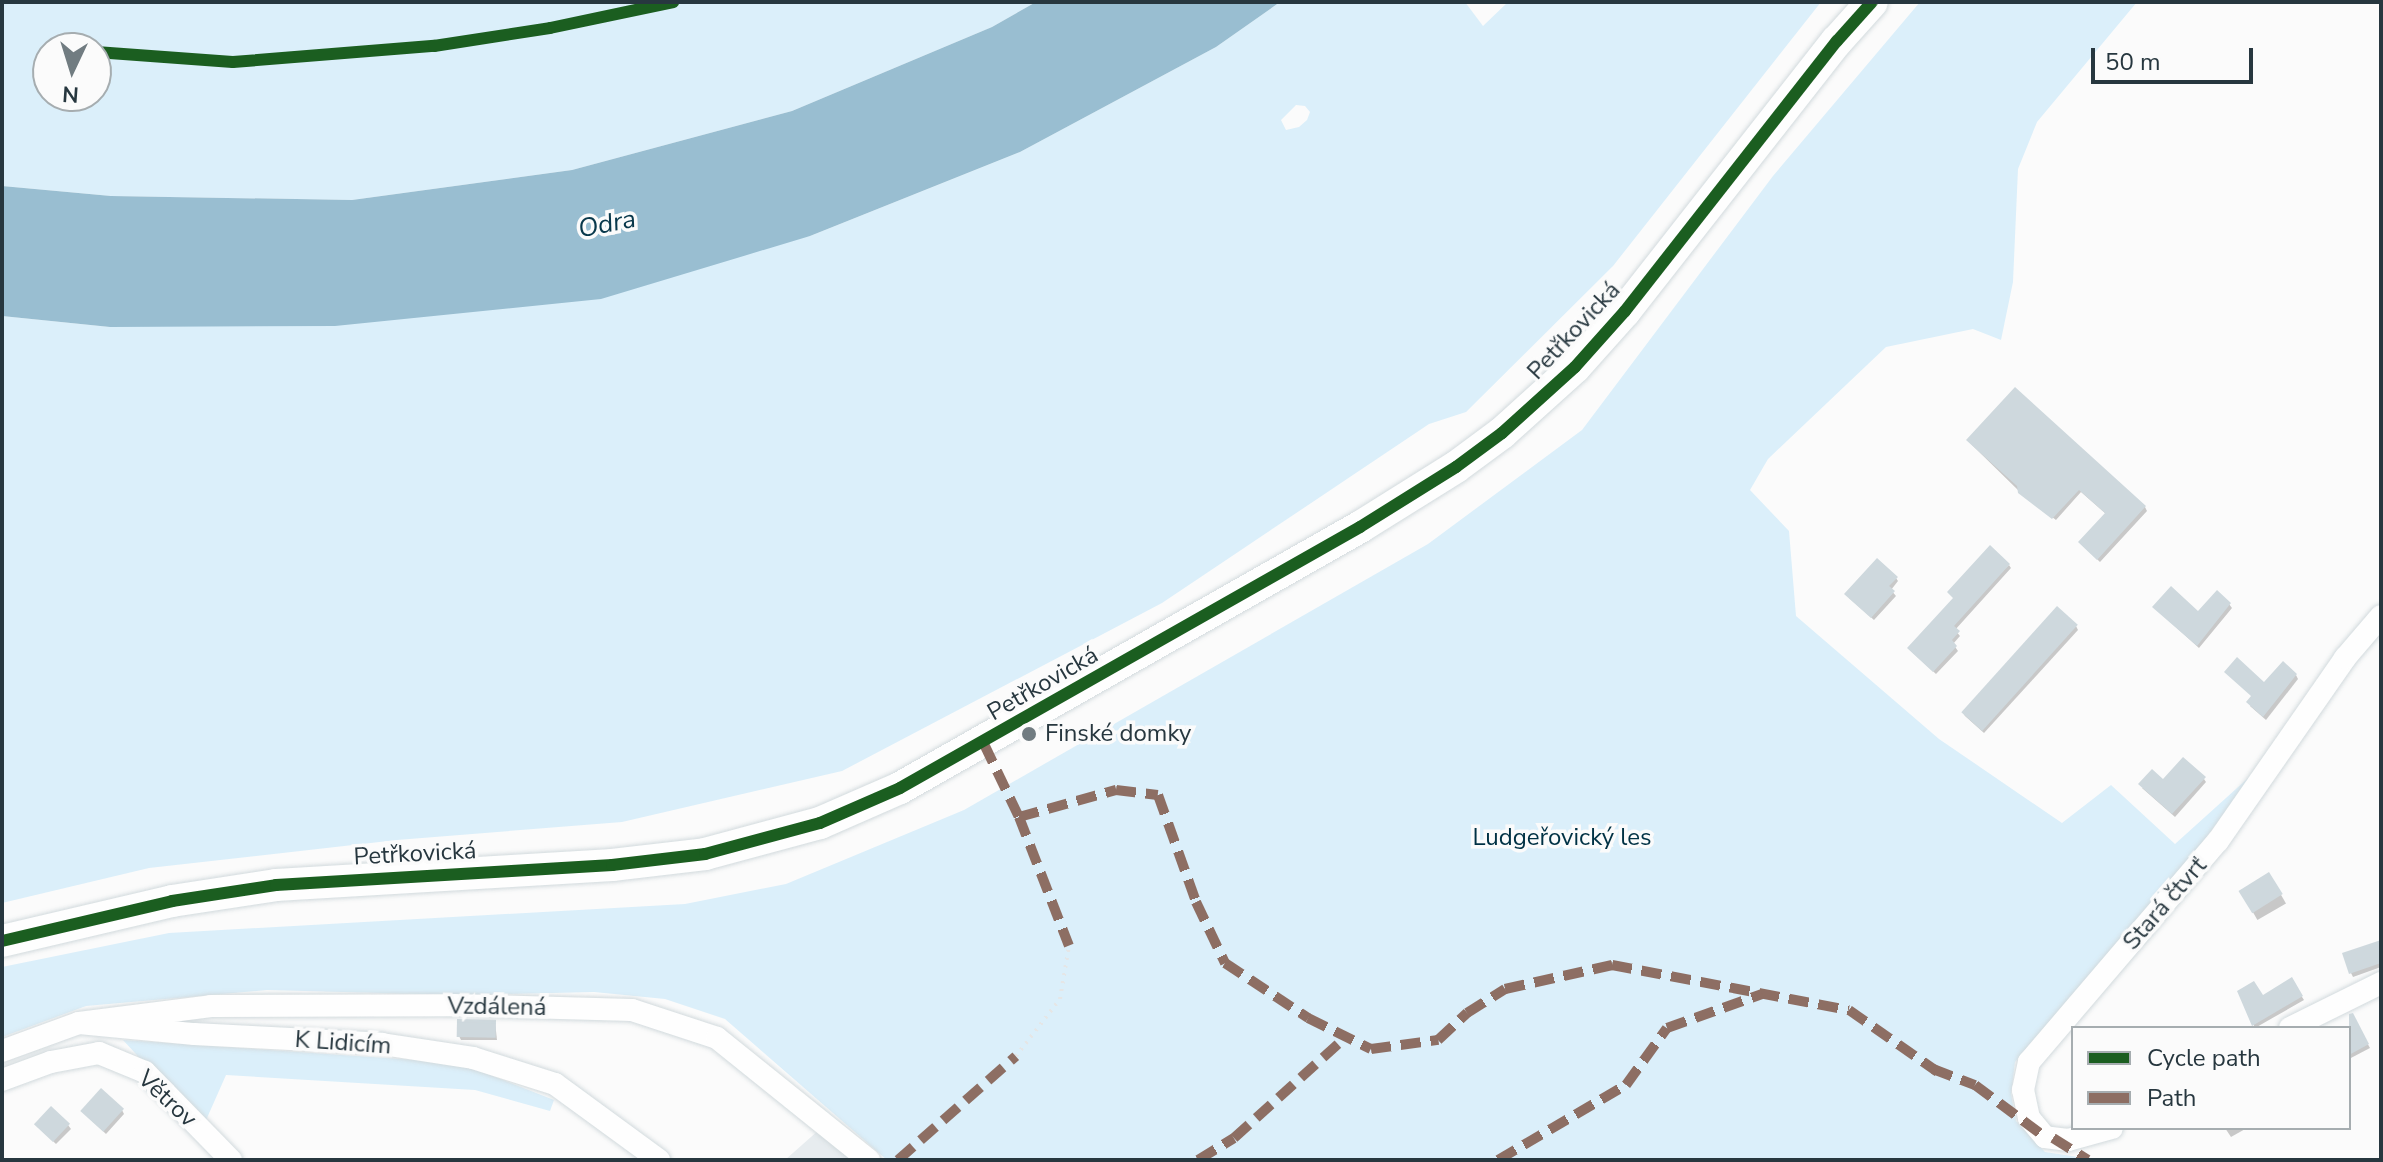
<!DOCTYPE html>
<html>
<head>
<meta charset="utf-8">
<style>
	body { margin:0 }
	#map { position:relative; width:2383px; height:1162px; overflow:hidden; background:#fbfbfb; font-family:"Nunito Sans",sans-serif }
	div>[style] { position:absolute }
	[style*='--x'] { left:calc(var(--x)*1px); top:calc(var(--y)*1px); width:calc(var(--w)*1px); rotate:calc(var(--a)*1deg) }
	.built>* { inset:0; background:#e7ecef }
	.green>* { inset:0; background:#dbeffa }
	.water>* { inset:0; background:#99bed1 }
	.shadow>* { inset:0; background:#0003; transform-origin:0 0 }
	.building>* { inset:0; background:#ced8dd; transform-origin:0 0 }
	.path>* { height:4px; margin-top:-2px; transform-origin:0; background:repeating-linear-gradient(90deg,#e5e6e6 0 2px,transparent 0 8px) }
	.roads { filter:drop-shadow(0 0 2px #d2dadd) drop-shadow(0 0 2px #d2dadd) }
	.street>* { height:22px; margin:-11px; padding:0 11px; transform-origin:11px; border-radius:11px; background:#fefefe }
	.secondary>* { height:32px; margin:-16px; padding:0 16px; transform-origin:16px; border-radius:16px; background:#fefefe }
	.quiet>* { height:10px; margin-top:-5px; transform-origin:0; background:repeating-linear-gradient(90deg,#8d6e63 0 20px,transparent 0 30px) }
	.cycleway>* { height:12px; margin:-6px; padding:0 6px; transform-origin:6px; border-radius:6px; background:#1b5e20 }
	.dots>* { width:22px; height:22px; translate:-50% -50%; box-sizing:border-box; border:4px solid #fbfbfb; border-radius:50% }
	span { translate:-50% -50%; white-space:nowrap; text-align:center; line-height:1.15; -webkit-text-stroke:7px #fbfbfb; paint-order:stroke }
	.street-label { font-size:24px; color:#27373f }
	.poi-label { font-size:24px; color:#27373f }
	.left { translate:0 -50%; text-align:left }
	.park-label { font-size:24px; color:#003144 }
	.water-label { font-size:26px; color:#08384b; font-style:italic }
	.frame { position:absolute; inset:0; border:4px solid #27373f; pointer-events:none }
	.legend { position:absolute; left:2071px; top:1026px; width:280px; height:104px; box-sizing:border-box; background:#fbfbfb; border:2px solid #a6adb0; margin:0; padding:10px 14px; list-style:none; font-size:24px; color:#27373f }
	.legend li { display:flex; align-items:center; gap:16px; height:40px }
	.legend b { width:40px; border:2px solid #a6adb0 }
	.north { position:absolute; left:32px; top:32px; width:80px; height:80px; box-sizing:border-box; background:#fbfbfb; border:2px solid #a6adb0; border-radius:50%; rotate:184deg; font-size:22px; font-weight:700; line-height:32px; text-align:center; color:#27373f }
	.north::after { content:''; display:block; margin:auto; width:28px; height:36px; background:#717c81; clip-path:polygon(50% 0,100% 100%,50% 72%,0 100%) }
	.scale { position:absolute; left:2091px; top:48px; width:162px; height:36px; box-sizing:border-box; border:4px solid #27373f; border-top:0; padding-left:10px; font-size:24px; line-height:28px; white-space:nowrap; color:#27373f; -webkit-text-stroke:6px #fbfbfb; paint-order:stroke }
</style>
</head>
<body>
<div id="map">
	<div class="built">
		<i style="clip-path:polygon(820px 1129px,858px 1160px,785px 1160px)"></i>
	</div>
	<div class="green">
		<i style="clip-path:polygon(evenodd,2px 2px,1036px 2px,992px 27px,792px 111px,572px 170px,352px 200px,111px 196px,2px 186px,2px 2px,48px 48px,96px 48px,96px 96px,48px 96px,48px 48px)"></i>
		<i style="clip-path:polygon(evenodd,1280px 2px,1465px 2px,1483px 26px,1508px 2px,1821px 2px,1613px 266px,1466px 412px,1429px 424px,1162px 603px,842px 771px,622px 822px,397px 840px,149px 868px,2px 903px,2px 316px,110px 327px,810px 236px,1020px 152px,1216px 47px,1280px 2px,1296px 105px,1305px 106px,1310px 112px,1307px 120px,1299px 127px,1286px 130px,1281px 120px,1296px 105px)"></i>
		<i style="clip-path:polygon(1920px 2px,2137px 2px,2037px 122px,2018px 169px,2013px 282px,2001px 340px,1973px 329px,1886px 347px,1768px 459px,1750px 490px,1789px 531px,1796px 616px,1939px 739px,2062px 823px,2111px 785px,2175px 844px,2257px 770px,2171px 884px,2015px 1062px,2011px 1094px,2016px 1121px,2045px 1152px,2098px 1160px,887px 1160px,725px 1019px,665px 999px,594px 992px,457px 995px,267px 990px,86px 1006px,2px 1037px,2px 967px,169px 933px,685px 904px,786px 884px,964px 810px,1428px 544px,1582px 430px,1773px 176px)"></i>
		<i style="clip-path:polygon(123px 1040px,459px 1063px,554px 1100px,550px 1111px,475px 1090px,226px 1075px,203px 1127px)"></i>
	</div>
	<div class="water">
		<i style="clip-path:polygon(1036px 2px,1280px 2px,1216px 47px,1020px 152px,810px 236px,601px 299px,335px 326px,110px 327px,2px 316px,2px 186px,111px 196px,352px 200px,572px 170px,792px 111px,992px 27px)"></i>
	</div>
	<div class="shadow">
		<i style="clip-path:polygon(1971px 444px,2145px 507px,2147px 511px,2100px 562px,2080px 543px,2106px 514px,2081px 492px,2056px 520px,2020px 492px)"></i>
		<i style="clip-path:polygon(2009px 565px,2011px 568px,1955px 630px,1960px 636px,1953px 644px,1958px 651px,1936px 674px,1911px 651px)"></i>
		<i style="clip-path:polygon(1896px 578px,1898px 581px,1891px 590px,1896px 596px,1874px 620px,1849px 598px)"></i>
		<i style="clip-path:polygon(2229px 604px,2232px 608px,2199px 648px,2157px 610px,2198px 614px)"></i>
		<i style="clip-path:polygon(2076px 626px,2078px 630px,1984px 733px,1965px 716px,1963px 713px)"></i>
		<i style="clip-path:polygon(2296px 675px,2298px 679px,2266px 720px,2250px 706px,2264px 684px)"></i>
		<i style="clip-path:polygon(2204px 779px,2206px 782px,2175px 817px,2142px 788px)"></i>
		<i style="left:2269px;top:874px;width:34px;height:33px;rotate:60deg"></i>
		<i style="clip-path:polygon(2381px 942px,2381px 967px,2353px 977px,2351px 973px)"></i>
		<i style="clip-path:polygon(2291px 980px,2304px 1000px,2255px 1028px,2239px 992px,2262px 997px)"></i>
		<i style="clip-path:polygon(495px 1022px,497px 1040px,461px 1040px,459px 1036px)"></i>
		<i style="clip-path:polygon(2358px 1027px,2370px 1048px,2349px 1059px,2349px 1032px)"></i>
		<i style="clip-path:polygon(122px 1110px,124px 1114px,106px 1134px,85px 1114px)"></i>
		<i style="clip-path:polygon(68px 1125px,71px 1129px,56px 1144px,39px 1128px)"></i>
		<i style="clip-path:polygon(2225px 1128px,2247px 1128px,2231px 1137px)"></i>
	</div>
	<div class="building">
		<i style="clip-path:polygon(2015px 387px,2146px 506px,2097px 560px,2078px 542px,2105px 513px,2079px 490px,2052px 519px,2018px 493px,2017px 486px,1966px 440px)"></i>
		<i style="clip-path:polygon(1990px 545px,2010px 564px,1954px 626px,1960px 631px,1952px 640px,1957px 646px,1933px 672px,1907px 648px,1953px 598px,1947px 592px)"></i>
		<i style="clip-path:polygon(1877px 558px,1898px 577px,1889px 586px,1895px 591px,1871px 618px,1844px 594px)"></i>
		<i style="clip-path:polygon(2171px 586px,2198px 611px,2217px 590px,2231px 603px,2197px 646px,2152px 607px)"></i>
		<i style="left:2057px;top:606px;width:28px;height:143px;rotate:42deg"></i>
		<i style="clip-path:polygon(2237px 657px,2264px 682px,2283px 661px,2297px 674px,2263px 717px,2246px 702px,2251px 696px,2224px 672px)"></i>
		<i style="clip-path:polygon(2183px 757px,2206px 777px,2172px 814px,2138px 784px,2152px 769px,2163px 779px)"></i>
		<i style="left:2269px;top:872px;width:26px;height:36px;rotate:58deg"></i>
		<i style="clip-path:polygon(2381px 940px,2381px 963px,2349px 974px,2342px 953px)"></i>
		<i style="clip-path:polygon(2292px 977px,2303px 996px,2252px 1026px,2237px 991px,2254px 981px,2263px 995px)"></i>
		<i style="clip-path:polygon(2353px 1013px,2369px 1044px,2349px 1055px,2349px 1014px)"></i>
		<i style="left:457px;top:1019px;width:39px;height:18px;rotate:1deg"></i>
		<i style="left:101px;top:1088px;width:31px;height:31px;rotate:42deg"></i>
		<i style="left:51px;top:1106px;width:26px;height:25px;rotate:43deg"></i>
	</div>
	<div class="path">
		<i style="--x:1016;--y:1056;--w:72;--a:-52.3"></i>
		<i style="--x:1060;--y:999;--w:54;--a:-80.4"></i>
	</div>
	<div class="roads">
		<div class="street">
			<i style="--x:79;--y:1023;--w:133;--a:-7.3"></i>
			<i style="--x:211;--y:1006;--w:242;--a:-0.2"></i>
			<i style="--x:453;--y:1005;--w:179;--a:1.6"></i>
			<i style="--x:632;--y:1010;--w:89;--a:18.2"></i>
			<i style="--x:717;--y:1038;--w:195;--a:38.8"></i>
			<i style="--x:2290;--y:1028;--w:102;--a:-26.3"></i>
			<i style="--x:2;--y:1051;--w:82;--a:-20"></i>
			<i style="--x:79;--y:1023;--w:116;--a:5.5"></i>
			<i style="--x:194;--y:1034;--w:188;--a:3"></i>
			<i style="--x:382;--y:1044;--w:92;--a:8.7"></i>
			<i style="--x:473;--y:1058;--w:86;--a:17.6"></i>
			<i style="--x:555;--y:1084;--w:129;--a:36.2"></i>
			<i style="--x:2;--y:1080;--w:52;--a:-20.2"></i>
			<i style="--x:51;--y:1062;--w:49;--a:-10.6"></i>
			<i style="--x:99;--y:1053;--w:50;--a:22.4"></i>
			<i style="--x:145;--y:1072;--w:123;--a:45.7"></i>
			<i style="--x:2112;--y:1128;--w:46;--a:164.7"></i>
			<i style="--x:2068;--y:1140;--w:23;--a:-173"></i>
			<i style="--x:2045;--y:1137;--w:25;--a:-130"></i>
			<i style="--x:2029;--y:1118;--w:29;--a:-102"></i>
			<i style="--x:2023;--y:1090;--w:29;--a:-78"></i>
			<i style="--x:2029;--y:1062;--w:291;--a:-49.5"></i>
			<i style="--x:2218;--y:841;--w:223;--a:-55.2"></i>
			<i style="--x:2345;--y:658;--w:55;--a:-49.4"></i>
		</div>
		<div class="secondary">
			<i style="--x:2;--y:941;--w:175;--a:-13.2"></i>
			<i style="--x:172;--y:901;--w:105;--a:-8.7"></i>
			<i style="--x:276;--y:885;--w:337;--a:-3.4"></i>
			<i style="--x:612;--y:865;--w:94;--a:-6.7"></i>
			<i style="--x:705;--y:854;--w:119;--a:-15.1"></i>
			<i style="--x:820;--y:823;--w:87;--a:-23.6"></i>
			<i style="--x:900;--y:788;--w:529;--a:-29.57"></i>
			<i style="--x:1360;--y:527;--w:113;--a:-32"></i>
			<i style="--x:1456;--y:467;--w:57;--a:-36.5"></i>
			<i style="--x:1502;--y:433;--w:98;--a:-42.1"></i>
			<i style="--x:1575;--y:367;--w:75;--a:-48.2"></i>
			<i style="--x:1625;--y:311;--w:343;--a:-51.9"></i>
			<i style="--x:1837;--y:41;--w:52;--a:-48.1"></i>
		</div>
	</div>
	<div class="quiet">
		<i style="--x:984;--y:744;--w:81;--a:64.4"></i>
		<i style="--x:1019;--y:817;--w:138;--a:68.8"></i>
		<i style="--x:1019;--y:817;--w:101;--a:-15.6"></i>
		<i style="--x:1116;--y:790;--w:42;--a:6.8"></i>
		<i style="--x:1158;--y:795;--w:114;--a:70.4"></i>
		<i style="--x:1196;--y:902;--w:68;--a:64.6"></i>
		<i style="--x:1225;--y:963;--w:100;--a:33.5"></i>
		<i style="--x:1308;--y:1018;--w:70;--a:26.2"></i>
		<i style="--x:1371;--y:1049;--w:68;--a:-7.7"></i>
		<i style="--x:1438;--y:1040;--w:40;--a:-43"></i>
		<i style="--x:1467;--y:1013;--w:45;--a:-32.3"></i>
		<i style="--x:1505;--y:989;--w:110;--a:-12.6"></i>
		<i style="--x:1612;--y:965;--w:241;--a:10.8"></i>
		<i style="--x:1849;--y:1010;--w:108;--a:34.9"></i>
		<i style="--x:1933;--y:1069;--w:45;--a:20.9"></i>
		<i style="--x:1975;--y:1085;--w:87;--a:36.6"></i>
		<i style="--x:2053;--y:1138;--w:41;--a:32.2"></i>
		<i style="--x:898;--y:1160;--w:157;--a:-41.4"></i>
		<i style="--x:1198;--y:1160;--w:42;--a:-31.4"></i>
		<i style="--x:1234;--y:1138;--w:152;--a:-42.1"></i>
		<i style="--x:1498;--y:1160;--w:148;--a:-30.4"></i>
		<i style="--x:1626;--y:1085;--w:70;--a:-54.3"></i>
		<i style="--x:1667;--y:1028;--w:101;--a:-19.7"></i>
	</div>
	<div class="cycleway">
		<i style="--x:96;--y:52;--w:137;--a:4.2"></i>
		<i style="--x:233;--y:62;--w:202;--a:-4.6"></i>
		<i style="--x:434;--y:46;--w:117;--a:-8.8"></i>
		<i style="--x:550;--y:28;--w:126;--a:-11.9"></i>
		<i style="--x:2;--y:941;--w:175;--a:-13.2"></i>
		<i style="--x:172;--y:901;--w:105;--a:-8.7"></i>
		<i style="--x:276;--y:885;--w:337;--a:-3.4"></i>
		<i style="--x:612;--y:865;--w:94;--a:-6.7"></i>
		<i style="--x:705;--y:854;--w:119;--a:-15.1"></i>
		<i style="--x:820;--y:823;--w:87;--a:-23.6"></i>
		<i style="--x:900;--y:788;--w:529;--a:-29.57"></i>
		<i style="--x:1360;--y:527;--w:113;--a:-32"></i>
		<i style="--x:1456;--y:467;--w:57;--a:-36.5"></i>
		<i style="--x:1502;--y:433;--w:98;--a:-42.1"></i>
		<i style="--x:1575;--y:367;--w:75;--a:-48.2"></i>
		<i style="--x:1625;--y:311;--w:343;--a:-51.9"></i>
		<i style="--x:1837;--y:41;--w:52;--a:-48.1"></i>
	</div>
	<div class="dots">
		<i style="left:1029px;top:734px;background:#717c81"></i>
	</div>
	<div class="street-label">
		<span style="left:1574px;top:331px;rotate:-47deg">Petřkovická</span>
		<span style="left:1043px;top:684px;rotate:-30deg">Petřkovická</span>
		<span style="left:415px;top:854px;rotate:-3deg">Petřkovická</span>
		<span style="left:2165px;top:904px;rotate:-49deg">Stará čtvrť</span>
		<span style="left:497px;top:1007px;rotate:1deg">Vzdálená</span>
		<span style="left:343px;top:1043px;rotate:4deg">K Lidicím</span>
		<span style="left:167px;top:1099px;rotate:43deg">Větrov</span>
	</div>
	<div class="poi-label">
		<span class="left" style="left:1045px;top:734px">Finské domky</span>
	</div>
	<div class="park-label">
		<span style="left:1562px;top:838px">Ludgeřovický les</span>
	</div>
	<div class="water-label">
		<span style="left:607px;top:224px;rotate:-11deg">Odra</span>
	</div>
	<div class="frame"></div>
	<ul class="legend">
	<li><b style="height:10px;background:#1b5e20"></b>Cycle path</li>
	<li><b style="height:10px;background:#8d6e63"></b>Path</li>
	</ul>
	<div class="north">N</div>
	<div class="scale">50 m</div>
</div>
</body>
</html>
